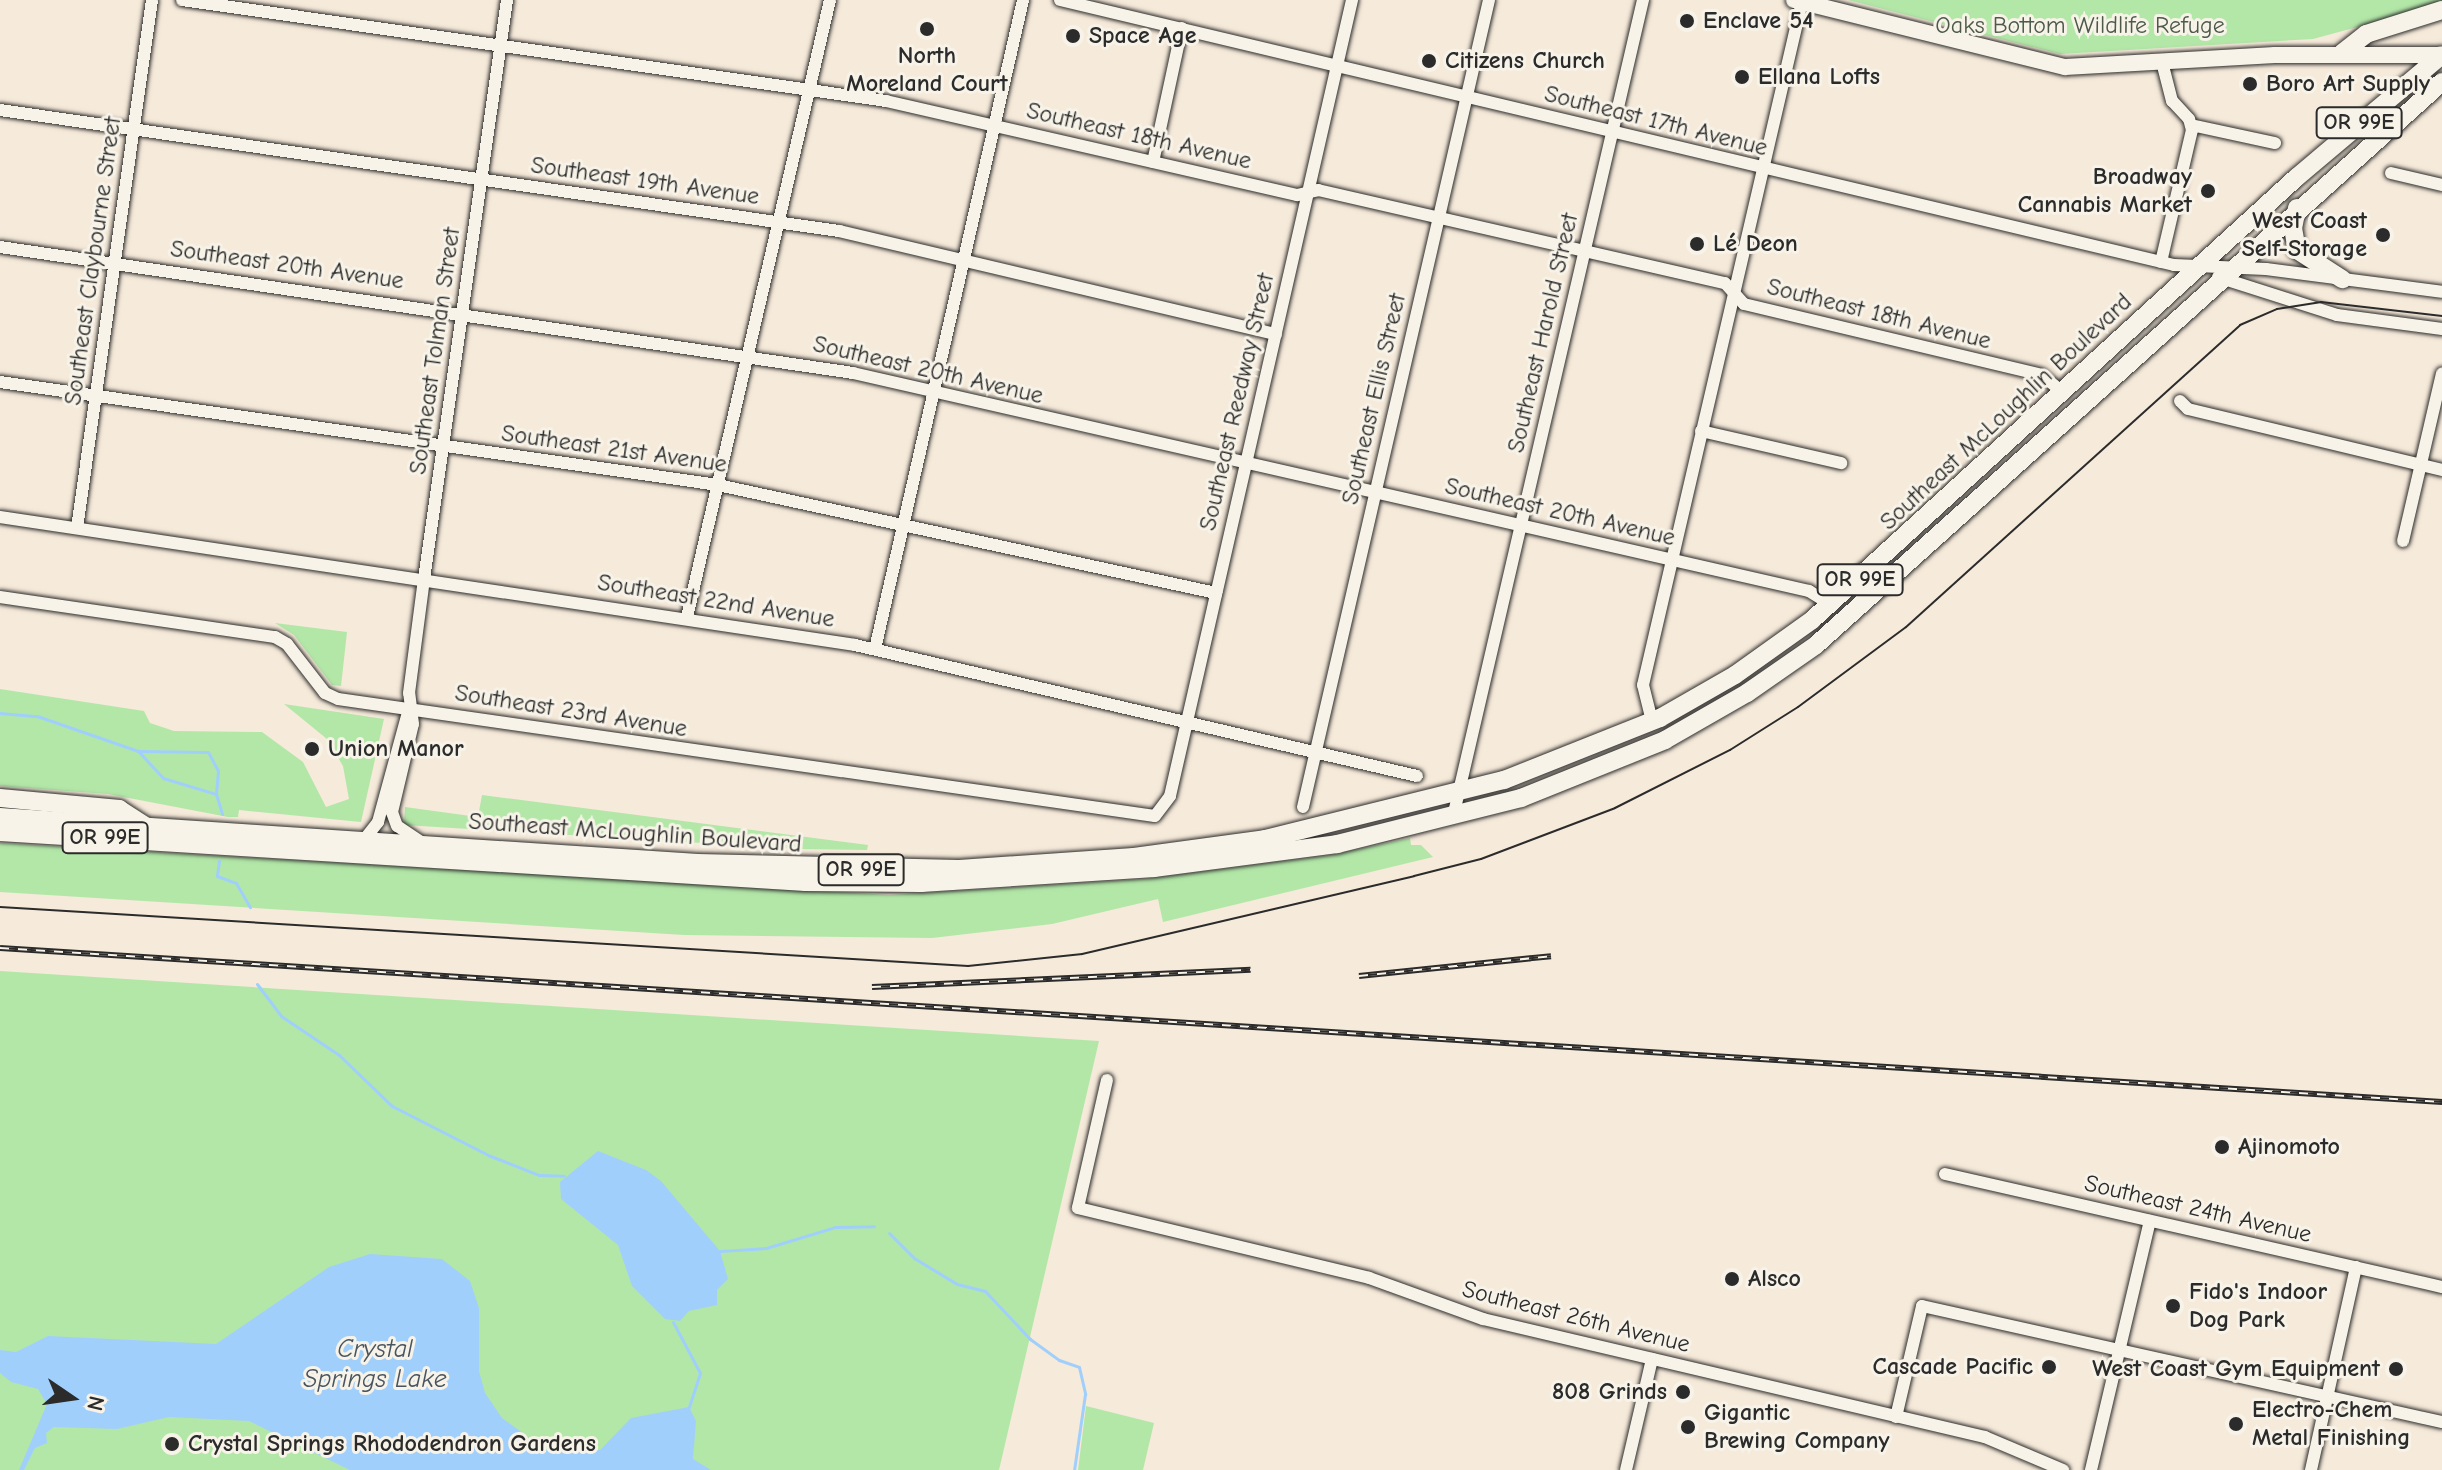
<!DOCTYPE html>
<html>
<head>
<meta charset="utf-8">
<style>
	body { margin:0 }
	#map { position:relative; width:2442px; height:1470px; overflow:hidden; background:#f6eada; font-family:"Comic Neue",sans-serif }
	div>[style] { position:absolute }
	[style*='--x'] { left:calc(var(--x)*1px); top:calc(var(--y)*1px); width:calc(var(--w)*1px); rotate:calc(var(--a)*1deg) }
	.green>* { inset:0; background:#b3e7a8 }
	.water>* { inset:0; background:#a1cffc }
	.stream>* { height:3px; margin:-1.5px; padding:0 1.5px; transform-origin:1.5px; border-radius:1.5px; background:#a1cffc }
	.roads { filter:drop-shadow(0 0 2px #2b2b2b) drop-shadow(0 0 2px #2b2b2b) }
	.minor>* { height:12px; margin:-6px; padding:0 6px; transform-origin:6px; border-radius:6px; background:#f7f3e8 }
	.major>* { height:16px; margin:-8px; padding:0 8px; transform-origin:8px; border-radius:8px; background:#f7f3e8 }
	.highway>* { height:18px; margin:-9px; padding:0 9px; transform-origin:9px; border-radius:9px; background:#f7f3e8 }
	.tram>* { height:2px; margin:-1px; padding:0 1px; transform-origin:1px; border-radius:1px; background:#2b2b2b }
	.rail>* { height:6px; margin-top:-3px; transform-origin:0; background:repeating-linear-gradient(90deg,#f7f3e8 0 9px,#2b2b2b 0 18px); box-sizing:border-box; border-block:2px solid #2b2b2b }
	.dots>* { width:22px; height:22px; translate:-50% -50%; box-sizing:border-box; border:4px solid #f7f3e8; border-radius:50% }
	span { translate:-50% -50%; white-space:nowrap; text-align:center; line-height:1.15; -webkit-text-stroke:6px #f7f3e8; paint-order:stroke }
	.shield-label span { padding:2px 6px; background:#f7f3e8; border:2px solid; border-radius:6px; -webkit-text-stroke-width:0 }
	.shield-label { font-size:22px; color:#2b2b2b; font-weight:700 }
	.poi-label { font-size:24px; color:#2b2b2b; font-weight:700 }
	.left { translate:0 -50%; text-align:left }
	.right { translate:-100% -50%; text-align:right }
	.park-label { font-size:24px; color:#4d5a4a }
	.street-label { font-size:24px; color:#2b2b2b }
	.water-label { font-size:26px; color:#48545f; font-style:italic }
	.north { position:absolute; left:32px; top:1358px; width:80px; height:80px; -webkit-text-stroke:6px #f7f3e8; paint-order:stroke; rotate:103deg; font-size:22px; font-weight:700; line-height:32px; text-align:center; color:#2b2b2b }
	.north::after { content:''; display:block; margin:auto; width:28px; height:36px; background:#2b2b2b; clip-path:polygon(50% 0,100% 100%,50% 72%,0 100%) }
</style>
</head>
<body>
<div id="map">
	<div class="green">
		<i style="clip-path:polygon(1848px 0,2442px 0,2442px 4px,2313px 39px,2060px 54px)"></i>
		<i style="clip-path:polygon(275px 623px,347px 632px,341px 686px,332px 685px,294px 635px)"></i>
		<i style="clip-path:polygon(0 689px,144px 711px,150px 723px,174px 731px,262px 732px,303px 762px,326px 807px,349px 799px,343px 766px,327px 739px,284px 704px,384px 719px,361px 822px,239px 810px,238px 817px,228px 817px,108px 794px,0 786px)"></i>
		<i style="clip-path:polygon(482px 795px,868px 845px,867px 850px,801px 849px,404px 825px,405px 807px,478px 817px)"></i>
		<i style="clip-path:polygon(1410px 838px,1411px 845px,1421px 845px,1433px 857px,1163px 922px,1158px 899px,1052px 924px,932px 938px,684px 935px,0 892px,0 843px,889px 895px,1144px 879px,1331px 855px)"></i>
		<i style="clip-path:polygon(0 971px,1099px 1041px,999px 1470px,0 1470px)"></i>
		<i style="clip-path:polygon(1086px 1406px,1154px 1423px,1143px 1470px,1078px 1470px)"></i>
	</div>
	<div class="water">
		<i style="clip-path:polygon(598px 1151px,646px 1170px,661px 1181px,720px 1251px,728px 1279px,717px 1290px,717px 1305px,689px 1311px,680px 1321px,665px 1319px,632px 1286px,618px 1245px,561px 1199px,560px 1182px)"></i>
		<i style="clip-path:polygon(370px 1254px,442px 1259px,470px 1281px,479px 1308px,479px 1371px,485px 1393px,502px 1418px,549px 1452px,600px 1450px,631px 1418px,689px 1407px,696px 1421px,693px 1459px,711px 1470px,350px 1470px,249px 1421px,169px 1417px,117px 1429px,54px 1427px,46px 1433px,47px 1443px,35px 1448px,24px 1470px,19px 1470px,47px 1404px,38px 1389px,11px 1382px,0 1373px,0 1350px,16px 1352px,48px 1336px,216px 1344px,329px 1267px)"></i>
	</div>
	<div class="stream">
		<i style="--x:0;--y:713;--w:37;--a:5"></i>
		<i style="--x:37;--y:716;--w:107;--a:19.1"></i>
		<i style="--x:138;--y:751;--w:37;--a:47"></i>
		<i style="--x:163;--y:778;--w:55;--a:16.8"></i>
		<i style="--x:216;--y:794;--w:21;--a:73"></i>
		<i style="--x:138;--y:751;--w:70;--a:0.8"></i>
		<i style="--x:208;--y:752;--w:21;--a:62"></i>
		<i style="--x:218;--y:771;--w:23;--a:95"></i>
		<i style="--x:219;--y:861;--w:15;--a:98"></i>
		<i style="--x:217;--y:876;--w:20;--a:20"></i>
		<i style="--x:236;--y:883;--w:28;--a:60"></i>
		<i style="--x:257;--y:984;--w:40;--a:53"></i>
		<i style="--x:281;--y:1016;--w:70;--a:33.9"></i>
		<i style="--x:339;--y:1055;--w:74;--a:43.9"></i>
		<i style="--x:392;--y:1106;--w:108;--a:27"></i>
		<i style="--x:488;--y:1155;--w:55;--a:21.4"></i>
		<i style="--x:539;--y:1175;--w:25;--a:2"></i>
		<i style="--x:889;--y:1233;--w:35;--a:45"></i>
		<i style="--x:914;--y:1258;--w:50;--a:31.2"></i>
		<i style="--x:957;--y:1284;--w:29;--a:14"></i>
		<i style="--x:985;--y:1291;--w:66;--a:46.8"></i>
		<i style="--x:1030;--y:1339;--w:36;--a:36"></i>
		<i style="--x:1059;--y:1360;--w:21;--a:19"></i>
		<i style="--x:1079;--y:1367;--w:28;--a:77"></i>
		<i style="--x:1085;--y:1394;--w:77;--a:98.2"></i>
		<i style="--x:720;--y:1251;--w:46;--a:-3.7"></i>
		<i style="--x:766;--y:1248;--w:72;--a:-16.9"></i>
		<i style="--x:835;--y:1227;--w:39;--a:-1"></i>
		<i style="--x:673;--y:1322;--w:58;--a:62.1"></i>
		<i style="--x:700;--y:1373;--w:36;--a:108"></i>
	</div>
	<div class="roads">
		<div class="minor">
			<i style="--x:182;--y:0;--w:711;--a:8.16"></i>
			<i style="--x:886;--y:101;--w:422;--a:12.9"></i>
			<i style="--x:1297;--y:195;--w:22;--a:-13"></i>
			<i style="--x:1318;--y:190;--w:417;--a:12.9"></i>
			<i style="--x:1725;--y:283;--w:28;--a:48"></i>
			<i style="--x:1744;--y:304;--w:306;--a:13.4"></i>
			<i style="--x:2042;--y:375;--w:25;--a:40"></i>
			<i style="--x:1060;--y:0;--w:1145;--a:13.38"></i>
			<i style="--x:2174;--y:265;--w:92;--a:2.5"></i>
			<i style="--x:2266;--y:269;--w:177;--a:7.4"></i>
			<i style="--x:0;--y:110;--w:848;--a:8.21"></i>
			<i style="--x:839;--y:231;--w:449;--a:13.3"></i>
			<i style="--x:2191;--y:125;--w:86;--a:12.1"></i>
			<i style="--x:1153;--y:162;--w:137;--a:-77.8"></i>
			<i style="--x:2391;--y:173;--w:52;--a:13.2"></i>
			<i style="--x:0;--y:247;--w:862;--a:8.4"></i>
			<i style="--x:853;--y:373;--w:981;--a:12.85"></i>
			<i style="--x:1809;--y:591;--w:26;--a:32"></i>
			<i style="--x:2161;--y:262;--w:136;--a:-76.8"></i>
			<i style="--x:2192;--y:130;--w:11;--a:-105"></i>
			<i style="--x:2189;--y:119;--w:25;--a:-133"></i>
			<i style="--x:2172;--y:101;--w:40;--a:-104.4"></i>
			<i style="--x:2218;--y:277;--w:125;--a:17.7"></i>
			<i style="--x:2337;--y:315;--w:106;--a:7.6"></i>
			<i style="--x:0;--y:382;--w:725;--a:8.16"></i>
			<i style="--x:718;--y:485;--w:510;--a:12.24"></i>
			<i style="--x:2180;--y:401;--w:11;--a:45"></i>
			<i style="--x:2188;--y:409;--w:261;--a:13.5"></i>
			<i style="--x:1701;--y:431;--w:144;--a:12.9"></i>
			<i style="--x:0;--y:517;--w:865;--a:8.51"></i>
			<i style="--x:855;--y:645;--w:577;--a:13.12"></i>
			<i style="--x:77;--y:528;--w:533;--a:-81.92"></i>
			<i style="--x:2403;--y:541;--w:172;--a:-76.9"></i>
			<i style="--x:0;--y:597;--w:278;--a:8.3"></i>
			<i style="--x:275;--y:637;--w:14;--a:30"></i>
			<i style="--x:287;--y:644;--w:62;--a:52.2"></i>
			<i style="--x:325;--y:693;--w:14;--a:25"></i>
			<i style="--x:338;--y:699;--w:825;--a:8.15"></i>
			<i style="--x:1155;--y:816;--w:25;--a:-53"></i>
			<i style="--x:1170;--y:796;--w:817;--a:-77.12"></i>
			<i style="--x:687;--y:617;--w:633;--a:-76.95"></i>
			<i style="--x:875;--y:649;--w:666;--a:-77.15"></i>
			<i style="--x:1652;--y:721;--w:37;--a:-104"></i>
			<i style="--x:1643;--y:685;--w:701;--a:-76.9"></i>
			<i style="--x:1303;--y:807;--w:828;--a:-77.02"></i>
			<i style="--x:1453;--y:817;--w:839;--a:-76.91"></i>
			<i style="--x:364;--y:840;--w:23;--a:-52"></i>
			<i style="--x:378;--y:822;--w:117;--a:-74.7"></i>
			<i style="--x:424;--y:844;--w:32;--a:-146"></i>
			<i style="--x:397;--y:826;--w:15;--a:-110"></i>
			<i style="--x:392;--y:812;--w:90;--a:-76.6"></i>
			<i style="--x:413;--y:724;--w:31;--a:-97"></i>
			<i style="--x:409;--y:693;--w:115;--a:-82.5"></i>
			<i style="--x:424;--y:579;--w:585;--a:-81.84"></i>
			<i style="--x:1107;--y:1080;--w:131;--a:102.8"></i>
			<i style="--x:1078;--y:1208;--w:299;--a:13.5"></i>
			<i style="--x:1369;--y:1278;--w:121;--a:19.8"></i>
			<i style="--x:1483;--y:1319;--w:516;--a:13.23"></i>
			<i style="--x:1985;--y:1437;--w:85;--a:22.9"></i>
			<i style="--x:1945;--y:1174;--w:510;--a:12.81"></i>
			<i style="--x:1896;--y:1417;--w:114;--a:-76.8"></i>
			<i style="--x:1922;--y:1306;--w:533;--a:12.58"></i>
			<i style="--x:1626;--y:1470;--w:114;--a:-76.8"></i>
			<i style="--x:2091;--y:1470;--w:256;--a:-76.7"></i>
			<i style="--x:2311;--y:1470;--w:208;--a:-77.5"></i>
		</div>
		<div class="major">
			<i style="--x:1794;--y:0;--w:279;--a:13.9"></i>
			<i style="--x:2065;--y:67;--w:210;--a:-3.3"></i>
			<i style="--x:2275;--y:55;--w:167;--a:0"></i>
		</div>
		<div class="highway">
			<i style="--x:2342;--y:53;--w:31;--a:-38"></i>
			<i style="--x:2366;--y:34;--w:80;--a:-17.5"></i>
			<i style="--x:2297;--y:208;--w:20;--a:101"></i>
			<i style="--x:2293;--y:228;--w:22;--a:80"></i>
			<i style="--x:2297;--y:250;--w:54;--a:32.8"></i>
			<i style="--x:0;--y:798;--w:120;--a:5.3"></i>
			<i style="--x:119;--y:809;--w:31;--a:33"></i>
			<i style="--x:0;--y:817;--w:699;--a:3.78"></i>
			<i style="--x:697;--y:863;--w:262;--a:1.3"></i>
			<i style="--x:959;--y:869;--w:175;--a:-3.9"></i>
			<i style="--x:1134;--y:857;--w:132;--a:-7.8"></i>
			<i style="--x:1265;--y:839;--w:246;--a:-13.9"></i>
			<i style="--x:1504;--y:780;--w:168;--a:-21.7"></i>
			<i style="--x:1660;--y:718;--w:86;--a:-29.8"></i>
			<i style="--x:1735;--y:675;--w:95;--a:-35.5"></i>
			<i style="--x:1812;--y:620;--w:657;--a:-42.41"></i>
			<i style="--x:2297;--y:177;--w:189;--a:-40.1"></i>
			<i style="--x:0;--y:832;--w:807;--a:3.55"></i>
			<i style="--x:805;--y:882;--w:116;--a:0.5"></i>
			<i style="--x:921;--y:883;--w:234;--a:-3.7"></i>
			<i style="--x:1155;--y:868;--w:184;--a:-7.5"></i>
			<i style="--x:1337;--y:844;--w:190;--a:-14"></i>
			<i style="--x:1521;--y:798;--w:155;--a:-21.9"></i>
			<i style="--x:1665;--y:740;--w:95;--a:-29.8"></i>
			<i style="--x:1747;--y:693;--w:84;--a:-34.8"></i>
			<i style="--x:1816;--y:645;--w:842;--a:-41.97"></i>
		</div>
	</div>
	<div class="tram">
		<i style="--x:0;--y:907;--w:970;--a:3.49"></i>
		<i style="--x:968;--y:966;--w:115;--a:-6"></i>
		<i style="--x:1082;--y:954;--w:341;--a:-13.2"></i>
		<i style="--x:1414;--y:876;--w:69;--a:-14.2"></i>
		<i style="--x:1481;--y:859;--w:143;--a:-20.8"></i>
		<i style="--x:1615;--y:808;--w:129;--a:-26.8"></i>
		<i style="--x:1730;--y:750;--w:80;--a:-32.3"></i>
		<i style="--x:1798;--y:707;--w:134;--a:-36.5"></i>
		<i style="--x:1906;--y:627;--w:450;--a:-42.1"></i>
		<i style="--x:2240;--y:325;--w:40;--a:-23.4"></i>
		<i style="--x:2277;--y:309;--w:45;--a:-9"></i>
		<i style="--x:2321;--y:302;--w:122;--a:6.6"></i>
	</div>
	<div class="rail">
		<i style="--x:0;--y:948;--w:2447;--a:3.61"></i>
		<i style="--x:1359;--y:976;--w:193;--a:-5.9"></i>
		<i style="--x:872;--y:987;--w:379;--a:-2.6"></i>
	</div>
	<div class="dots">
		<i style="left:1687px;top:21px;background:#2b2b2b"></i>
		<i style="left:927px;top:29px;background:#2b2b2b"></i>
		<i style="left:1073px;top:36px;background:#2b2b2b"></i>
		<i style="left:1429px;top:61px;background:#2b2b2b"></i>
		<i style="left:1742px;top:77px;background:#2b2b2b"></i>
		<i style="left:2250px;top:84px;background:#2b2b2b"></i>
		<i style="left:2208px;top:191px;background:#2b2b2b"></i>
		<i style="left:2383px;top:235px;background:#2b2b2b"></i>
		<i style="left:1697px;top:244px;background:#2b2b2b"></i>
		<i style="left:312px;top:749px;background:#2b2b2b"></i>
		<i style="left:2222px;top:1147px;background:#2b2b2b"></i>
		<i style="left:1732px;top:1279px;background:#2b2b2b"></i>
		<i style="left:2173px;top:1306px;background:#2b2b2b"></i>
		<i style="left:2049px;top:1367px;background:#2b2b2b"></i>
		<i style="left:2396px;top:1369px;background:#2b2b2b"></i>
		<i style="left:1683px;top:1392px;background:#2b2b2b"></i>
		<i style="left:2236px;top:1424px;background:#2b2b2b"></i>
		<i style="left:1688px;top:1427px;background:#2b2b2b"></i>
		<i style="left:172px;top:1444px;background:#2b2b2b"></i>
	</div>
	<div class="shield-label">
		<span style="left:2359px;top:123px">OR 99E</span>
		<span style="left:1860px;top:580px">OR 99E</span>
		<span style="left:105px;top:838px">OR 99E</span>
		<span style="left:861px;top:870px">OR 99E</span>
	</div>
	<div class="poi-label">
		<span class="left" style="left:1703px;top:21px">Enclave 54</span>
		<span class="left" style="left:1089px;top:36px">Space Age</span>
		<span style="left:927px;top:70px">North<br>Moreland Court</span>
		<span class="left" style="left:1445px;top:61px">Citizens Church</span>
		<span class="left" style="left:1758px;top:77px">Ellana Lofts</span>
		<span class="left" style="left:2266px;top:84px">Boro Art Supply</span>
		<span class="right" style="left:2192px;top:191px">Broadway<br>Cannabis Market</span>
		<span class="right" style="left:2367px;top:235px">West Coast<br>Self-Storage</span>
		<span class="left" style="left:1713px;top:244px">Lé Deon</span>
		<span class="left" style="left:328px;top:749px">Union Manor</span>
		<span class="left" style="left:2238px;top:1147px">Ajinomoto</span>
		<span class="left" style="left:1748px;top:1279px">Alsco</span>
		<span class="left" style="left:2189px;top:1306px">Fido's Indoor<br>Dog Park</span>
		<span class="right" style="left:2033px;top:1367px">Cascade Pacific</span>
		<span class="right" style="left:2380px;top:1369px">West Coast Gym Equipment</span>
		<span class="right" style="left:1667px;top:1392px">808 Grinds</span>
		<span class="left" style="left:2252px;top:1424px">Electro-Chem<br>Metal Finishing</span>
		<span class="left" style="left:1704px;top:1427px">Gigantic<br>Brewing Company</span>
		<span class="left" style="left:188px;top:1444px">Crystal Springs Rhododendron Gardens</span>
	</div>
	<div class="park-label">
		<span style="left:2080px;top:26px">Oaks Bottom Wildlife Refuge</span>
	</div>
	<div class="street-label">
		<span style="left:1656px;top:121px;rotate:14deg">Southeast 17th Avenue</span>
		<span style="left:1139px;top:136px;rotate:13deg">Southeast 18th Avenue</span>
		<span style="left:645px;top:181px;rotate:8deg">Southeast 19th Avenue</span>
		<span style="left:93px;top:261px;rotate:-82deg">Southeast Claybourne Street</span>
		<span style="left:287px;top:265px;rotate:8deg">Southeast 20th Avenue</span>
		<span style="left:1879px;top:314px;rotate:14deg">Southeast 18th Avenue</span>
		<span style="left:1543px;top:333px;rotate:-77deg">Southeast Harold Street</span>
		<span style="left:435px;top:351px;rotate:-82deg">Southeast Tolman Street</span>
		<span style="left:928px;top:370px;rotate:13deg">Southeast 20th Avenue</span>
		<span style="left:1374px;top:399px;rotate:-77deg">Southeast Ellis Street</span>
		<span style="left:1237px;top:402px;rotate:-77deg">Southeast Reedway Street</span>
		<span style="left:2006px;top:412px;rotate:-43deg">Southeast McLoughlin Boulevard</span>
		<span style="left:614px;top:449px;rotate:8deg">Southeast 21st Avenue</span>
		<span style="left:1560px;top:512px;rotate:13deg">Southeast 20th Avenue</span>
		<span style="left:716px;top:601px;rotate:9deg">Southeast 22nd Avenue</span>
		<span style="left:571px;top:711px;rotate:9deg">Southeast 23rd Avenue</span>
		<span style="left:635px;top:833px;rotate:4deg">Southeast McLoughlin Boulevard</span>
		<span style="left:2198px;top:1209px;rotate:13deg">Southeast 24th Avenue</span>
		<span style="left:1576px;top:1317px;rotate:14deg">Southeast 26th Avenue</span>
	</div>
	<div class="water-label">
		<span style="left:375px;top:1365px">Crystal<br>Springs Lake</span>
	</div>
	<div class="north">N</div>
</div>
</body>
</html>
